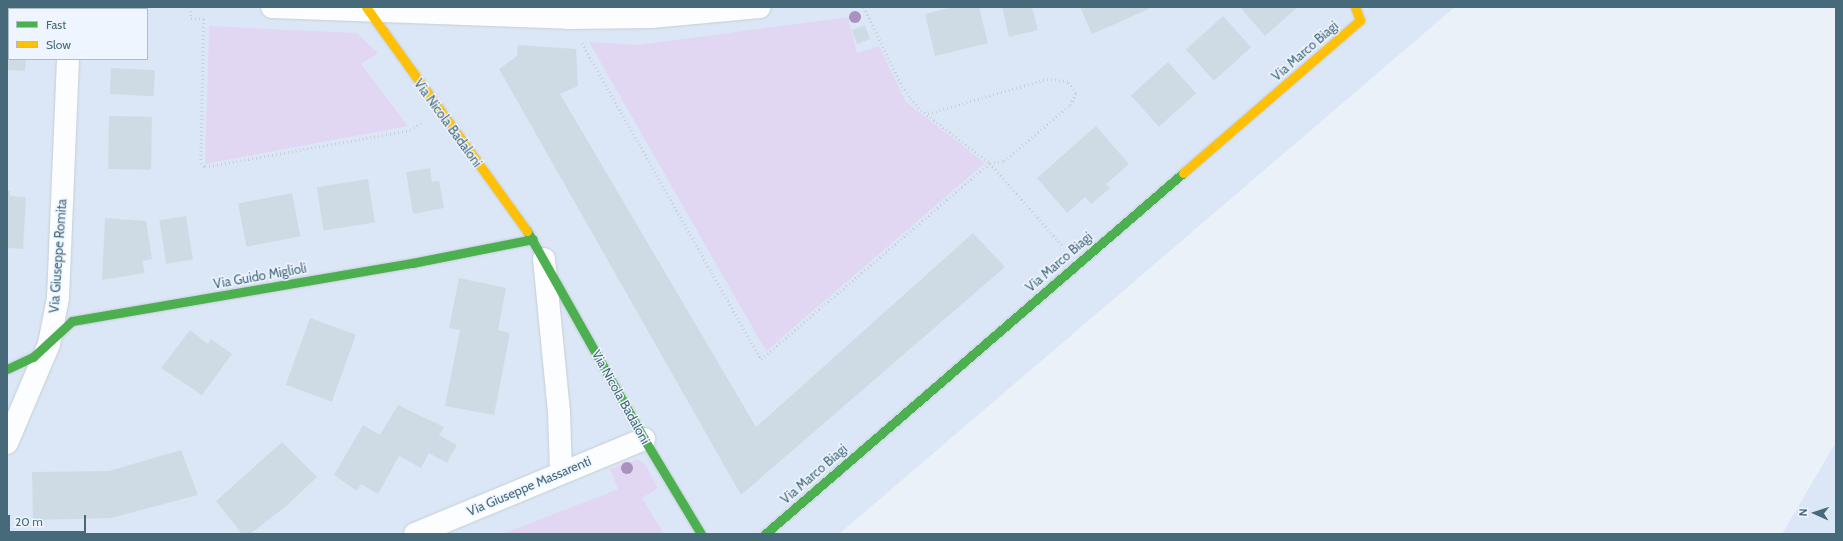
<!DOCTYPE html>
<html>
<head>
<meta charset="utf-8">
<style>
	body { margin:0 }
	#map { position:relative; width:1843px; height:541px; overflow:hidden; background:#ebf1f9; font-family:Cabin,sans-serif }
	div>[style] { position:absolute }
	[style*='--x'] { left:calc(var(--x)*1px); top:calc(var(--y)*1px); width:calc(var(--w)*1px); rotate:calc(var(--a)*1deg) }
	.residential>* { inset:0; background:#dbe7f6 }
	.green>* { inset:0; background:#e2d7f3 }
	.building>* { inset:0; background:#cfdbe4; transform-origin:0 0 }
	.path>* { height:2.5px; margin-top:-1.25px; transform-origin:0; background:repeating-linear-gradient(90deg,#c7d2d8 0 1px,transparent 0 4px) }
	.roads { filter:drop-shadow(0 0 1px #c5ced5) drop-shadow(0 0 1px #c5ced5) }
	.street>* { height:22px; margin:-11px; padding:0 11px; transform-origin:11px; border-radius:11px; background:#fcfdfe }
	.fast>* { height:9px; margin:-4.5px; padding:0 4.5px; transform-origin:4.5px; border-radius:4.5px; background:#4caf50 }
	.slow>* { height:9px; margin:-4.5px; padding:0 4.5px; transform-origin:4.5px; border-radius:4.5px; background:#ffc107 }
	.trees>* { width:12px; height:12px; margin:-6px; border-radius:50%; background:#ab91bf }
	span { translate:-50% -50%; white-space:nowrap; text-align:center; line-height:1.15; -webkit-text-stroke:3px #eef5ff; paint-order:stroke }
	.street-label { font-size:13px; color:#476a7b }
	.frame { position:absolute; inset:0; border:8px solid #476a7b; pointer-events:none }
	.legend { position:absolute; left:8px; top:8px; width:140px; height:52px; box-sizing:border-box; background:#eef5ff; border:1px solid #abbdca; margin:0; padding:5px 7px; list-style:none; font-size:12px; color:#476a7b }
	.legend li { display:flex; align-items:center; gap:8px; height:20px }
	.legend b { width:20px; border:1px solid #abbdca }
	.north { position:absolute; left:1795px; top:493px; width:40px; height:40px; -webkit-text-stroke:3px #eef5ff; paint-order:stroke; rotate:273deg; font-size:11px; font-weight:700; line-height:16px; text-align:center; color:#476a7b }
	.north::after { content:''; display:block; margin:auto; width:14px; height:18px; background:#476a7b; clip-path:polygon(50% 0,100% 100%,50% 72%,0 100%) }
	.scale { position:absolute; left:8px; top:515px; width:78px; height:18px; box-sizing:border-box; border:2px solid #476a7b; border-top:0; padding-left:5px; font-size:12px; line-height:14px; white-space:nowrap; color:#476a7b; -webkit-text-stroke:3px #eef5ff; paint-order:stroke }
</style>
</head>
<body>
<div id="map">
	<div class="residential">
		<i style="clip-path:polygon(evenodd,7px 7px,1455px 7px,839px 534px,7px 534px,7px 7px,9px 9px,147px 9px,147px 59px,9px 59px,9px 9px)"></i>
		<i style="clip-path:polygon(1836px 442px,1836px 534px,1782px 534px)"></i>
	</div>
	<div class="green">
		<i style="clip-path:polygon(848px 17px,857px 53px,879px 46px,906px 102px,985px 163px,766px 351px,589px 42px,638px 45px)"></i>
		<i style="clip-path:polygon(209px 26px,357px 33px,378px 53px,361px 64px,408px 126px,205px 164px)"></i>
		<i style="clip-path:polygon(638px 459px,645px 464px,658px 488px,642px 498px,664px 534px,503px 534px,618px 489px,610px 469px)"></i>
	</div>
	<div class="building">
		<i style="clip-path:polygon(953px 7px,979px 7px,988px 43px,935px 56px,925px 14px)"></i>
		<i style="clip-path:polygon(1002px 7px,1032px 7px,1038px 30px,1009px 37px)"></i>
		<i style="clip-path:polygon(1080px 7px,1148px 7px,1149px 9px,1092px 34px)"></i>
		<i style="clip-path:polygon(1240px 7px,1298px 7px,1265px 36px)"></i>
		<i style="left:1223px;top:16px;width:42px;height:50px;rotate:48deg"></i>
		<i style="clip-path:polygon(7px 20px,9px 59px,26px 59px,25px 71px,7px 70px)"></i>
		<i style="left:865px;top:25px;width:15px;height:14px;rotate:70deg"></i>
		<i style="clip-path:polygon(518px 45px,576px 49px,578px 86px,560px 94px,756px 427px,973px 233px,1005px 267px,741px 495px,499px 69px,517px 56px)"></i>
		<i style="left:1168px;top:62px;width:42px;height:50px;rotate:48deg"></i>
		<i style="left:111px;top:68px;width:44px;height:26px;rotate:3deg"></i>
		<i style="left:109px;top:116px;width:43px;height:53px;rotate:1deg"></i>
		<i style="clip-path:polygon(1096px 126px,1129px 164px,1106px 184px,1110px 188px,1091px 204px,1085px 197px,1067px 213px,1037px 178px)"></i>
		<i style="clip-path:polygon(430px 168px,432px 182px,439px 181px,444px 208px,413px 214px,406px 172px)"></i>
		<i style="left:368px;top:179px;width:44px;height:52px;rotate:81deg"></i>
		<i style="clip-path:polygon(7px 191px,10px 191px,10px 196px,26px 197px,23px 249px,7px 248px)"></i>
		<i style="left:292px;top:193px;width:44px;height:55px;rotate:79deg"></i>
		<i style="left:186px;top:216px;width:44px;height:27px;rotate:81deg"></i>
		<i style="clip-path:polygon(105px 218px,146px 221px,152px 259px,142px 261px,145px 273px,102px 280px)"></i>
		<i style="clip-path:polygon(459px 278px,506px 288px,498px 330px,510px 333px,494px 415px,445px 406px,460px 330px,449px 328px)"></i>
		<i style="left:310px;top:318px;width:49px;height:71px;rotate:20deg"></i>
		<i style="clip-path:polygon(190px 330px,208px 344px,211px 339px,232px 354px,202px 395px,161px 368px)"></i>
		<i style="clip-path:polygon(398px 405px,444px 427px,439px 435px,457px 445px,447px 463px,429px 453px,421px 468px,399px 456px,378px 494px,361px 484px,357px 491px,334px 475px,363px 425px,380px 435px)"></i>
		<i style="clip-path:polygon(282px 442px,317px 477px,285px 507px,250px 534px,242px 534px,216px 501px)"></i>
		<i style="clip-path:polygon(181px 450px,198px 495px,111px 518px,33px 520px,32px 472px,109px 471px)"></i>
	</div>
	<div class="path">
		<i style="--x:191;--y:7;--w:11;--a:90"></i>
		<i style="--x:191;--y:18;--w:13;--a:4"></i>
		<i style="--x:204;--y:19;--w:144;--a:91.2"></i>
		<i style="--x:201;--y:163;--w:6;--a:45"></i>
		<i style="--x:205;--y:167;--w:208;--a:-10.2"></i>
		<i style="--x:410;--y:130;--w:13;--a:-32"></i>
		<i style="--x:864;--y:7;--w:88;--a:64.3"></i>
		<i style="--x:902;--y:86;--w:15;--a:53"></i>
		<i style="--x:911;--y:98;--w:16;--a:50"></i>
		<i style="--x:921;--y:110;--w:87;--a:37.5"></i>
		<i style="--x:990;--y:163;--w:14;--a:-8"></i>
		<i style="--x:1004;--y:161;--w:87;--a:-40.3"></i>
		<i style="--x:1070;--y:105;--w:13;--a:-63"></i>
		<i style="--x:1076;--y:93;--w:14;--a:-126"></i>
		<i style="--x:1068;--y:82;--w:20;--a:-171"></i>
		<i style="--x:1048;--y:79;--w:125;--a:163.7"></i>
		<i style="--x:582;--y:43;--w:363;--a:60.5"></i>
		<i style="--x:761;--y:359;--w:301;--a:-40.6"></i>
		<i style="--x:990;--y:163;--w:109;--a:48.7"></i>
	</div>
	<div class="roads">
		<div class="street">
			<i style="--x:272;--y:7;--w:296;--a:2.1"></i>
			<i style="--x:568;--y:18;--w:83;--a:-0.7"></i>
			<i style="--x:651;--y:17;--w:109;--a:-5.2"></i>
			<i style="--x:70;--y:9;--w:2;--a:-90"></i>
			<i style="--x:544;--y:259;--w:154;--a:84.4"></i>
			<i style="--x:559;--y:412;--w:60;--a:88.1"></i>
			<i style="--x:7;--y:443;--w:108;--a:-67"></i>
			<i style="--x:49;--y:344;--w:47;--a:-78.9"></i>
			<i style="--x:58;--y:298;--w:239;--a:-87.6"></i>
			<i style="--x:415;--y:534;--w:248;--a:-22.5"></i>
		</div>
		<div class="fast">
			<i style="--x:527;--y:231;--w:239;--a:60.6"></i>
			<i style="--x:644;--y:439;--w:111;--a:59"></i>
			<i style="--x:7;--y:369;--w:29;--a:-25"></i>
			<i style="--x:33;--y:357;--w:53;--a:-42.7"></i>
			<i style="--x:72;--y:321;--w:345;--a:-9.7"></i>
			<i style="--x:412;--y:263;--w:123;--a:-11.2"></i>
			<i style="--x:765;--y:534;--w:552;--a:-40.82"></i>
		</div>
		<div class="slow">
			<i style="--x:366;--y:7;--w:276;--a:54.3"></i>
			<i style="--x:1183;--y:173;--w:234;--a:-40.8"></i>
			<i style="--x:1360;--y:20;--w:14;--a:-111"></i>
		</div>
	</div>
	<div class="trees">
		<i style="left:855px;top:17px"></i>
		<i style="left:627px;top:468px"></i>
	</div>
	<div class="street-label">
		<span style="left:1305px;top:51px;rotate:-41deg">Via Marco Biagi</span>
		<span style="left:448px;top:123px;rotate:54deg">Via Nicola Badaloni</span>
		<span style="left:58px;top:256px;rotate:-86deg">Via Giuseppe Romita</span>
		<span style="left:1059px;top:262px;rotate:-41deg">Via Marco Biagi</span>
		<span style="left:260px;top:276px;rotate:-10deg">Via Guido Miglioli</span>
		<span style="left:621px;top:397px;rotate:61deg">Via Nicola Badaloni</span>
		<span style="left:814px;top:474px;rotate:-41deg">Via Marco Biagi</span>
		<span style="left:529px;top:486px;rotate:-23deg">Via Giuseppe Massarenti</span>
	</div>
	<div class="frame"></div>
	<ul class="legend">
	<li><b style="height:5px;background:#4caf50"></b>Fast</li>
	<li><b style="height:5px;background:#ffc107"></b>Slow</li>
	</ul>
	<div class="north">N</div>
	<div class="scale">20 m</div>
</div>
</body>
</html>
